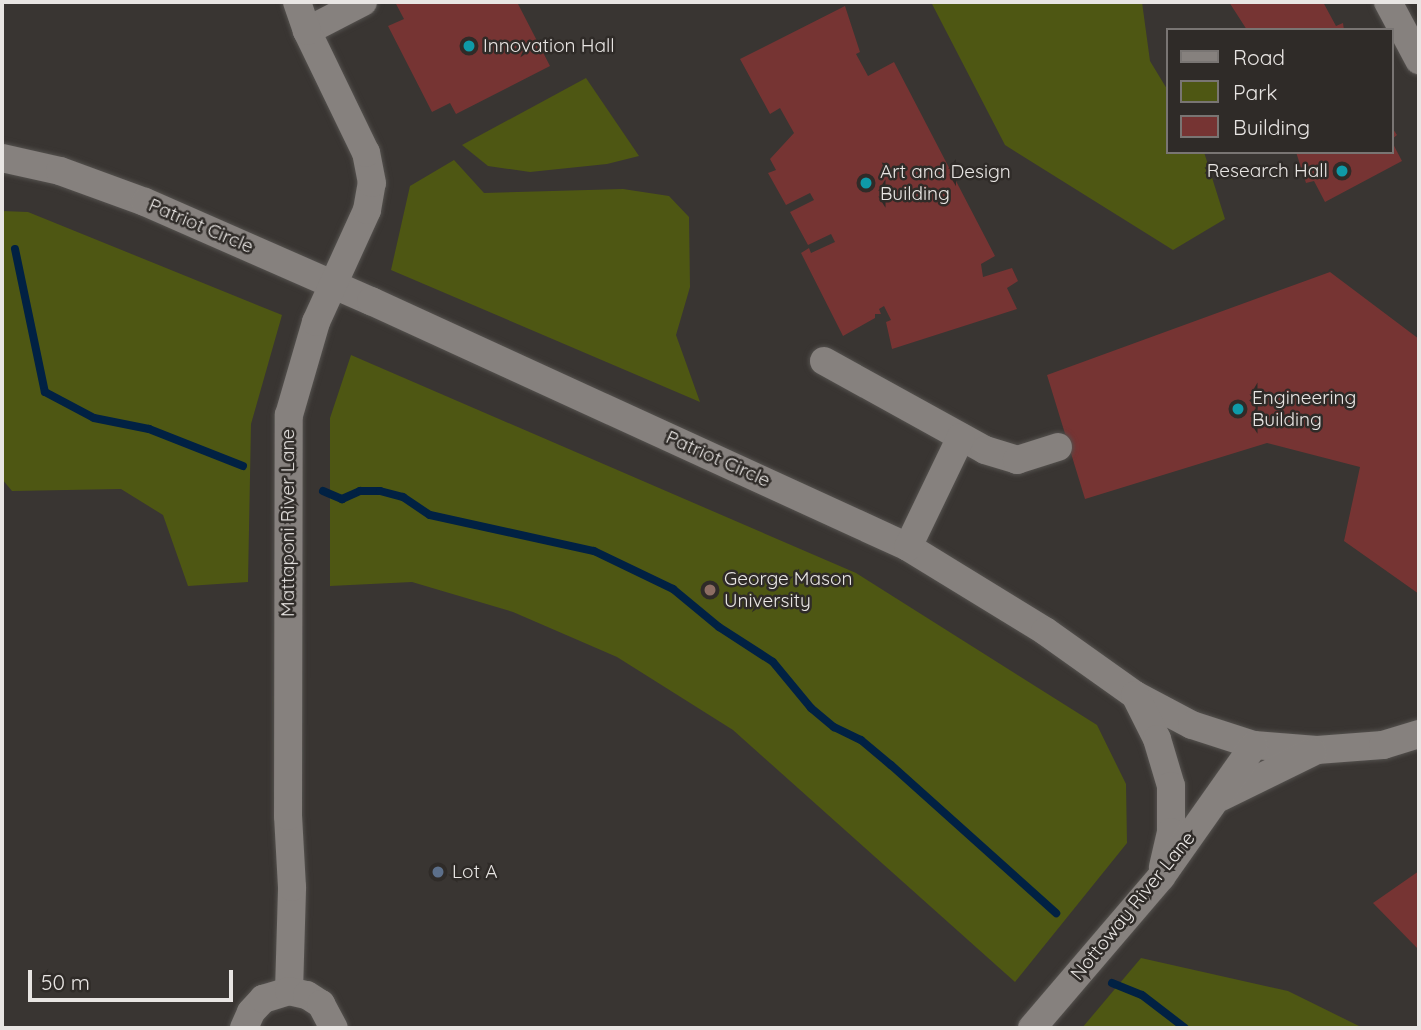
<!DOCTYPE html>
<html>
<head>
<meta charset="utf-8">
<style>
	body { margin:0 }
	#map { position:relative; width:1421px; height:1030px; overflow:hidden; background:#393532; font-family:Quicksand,sans-serif }
	div>[style] { position:absolute }
	[style*='--x'] { left:calc(var(--x)*1px); top:calc(var(--y)*1px); width:calc(var(--w)*1px); rotate:calc(var(--a)*1deg) }
	.green>* { inset:0; background:#4e5713 }
	.stream>* { height:8px; margin:-4px; padding:0 4px; transform-origin:4px; border-radius:4px; background:#012143 }
	.building>* { inset:0; background:#763433 }
	.roads { filter:drop-shadow(0 0 2px #54514e) drop-shadow(0 0 2px #54514e) }
	.minor>* { height:28px; margin:-14px; padding:0 14px; transform-origin:14px; border-radius:14px; background:#86817e }
	.dots>* { width:19px; height:19px; translate:-50% -50%; box-sizing:border-box; border:4px solid #2f2b28; border-radius:50% }
	span { translate:-50% -50%; white-space:nowrap; text-align:center; line-height:1.15; -webkit-text-stroke:5px #2f2b28; paint-order:stroke }
	.poi-label { font-size:19px; color:#e8e5e3 }
	.left { translate:0 -50%; text-align:left }
	.right { translate:-100% -50%; text-align:right }
	.street-label { font-size:19px; color:#e8e5e3 }
	.frame { position:absolute; inset:0; border:4px solid #e8e5e3; pointer-events:none }
	.legend { position:absolute; left:1166px; top:28px; width:228px; height:126px; box-sizing:border-box; background:#2f2b28; border:2px solid #797573; margin:0; padding:9px 12px; list-style:none; font-size:21px; color:#e8e5e3 }
	.legend li { display:flex; align-items:center; gap:14px; height:35px }
	.legend b { width:35px; border:2px solid #797573 }
	.scale { position:absolute; left:28px; top:970px; width:205px; height:32px; box-sizing:border-box; border:4px solid #e8e5e3; border-top:0; padding-left:9px; font-size:21px; line-height:24px; white-space:nowrap; color:#e8e5e3; -webkit-text-stroke:5px #2f2b28; paint-order:stroke }
</style>
</head>
<body>
<div id="map">
	<div class="green">
		<i style="clip-path:polygon(931px 2px,1142px 2px,1150px 61px,1167px 89px,1167px 152px,1204px 152px,1225px 219px,1173px 250px,1005px 145px)"></i>
		<i style="clip-path:polygon(586px 78px,639px 156px,607px 164px,530px 172px,488px 166px,462px 145px)"></i>
		<i style="clip-path:polygon(454px 160px,484px 193px,623px 189px,669px 196px,689px 217px,690px 287px,676px 335px,700px 402px,391px 270px,410px 186px)"></i>
		<i style="clip-path:polygon(2px 211px,28px 212px,282px 315px,251px 424px,248px 582px,188px 586px,163px 515px,121px 489px,12px 491px,2px 479px)"></i>
		<i style="clip-path:polygon(351px 355px,856px 573px,1097px 725px,1126px 784px,1127px 843px,1015px 982px,733px 730px,617px 657px,513px 612px,412px 582px,330px 586px,330px 418px)"></i>
		<i style="clip-path:polygon(1141px 958px,1288px 991px,1363px 1028px,1082px 1028px)"></i>
	</div>
	<div class="stream">
		<i style="--x:15;--y:249;--w:146;--a:78.2"></i>
		<i style="--x:45;--y:392;--w:55;--a:28"></i>
		<i style="--x:94;--y:418;--w:56;--a:11.3"></i>
		<i style="--x:149;--y:429;--w:101;--a:21.5"></i>
		<i style="--x:323;--y:491;--w:21;--a:23"></i>
		<i style="--x:342;--y:499;--w:20;--a:-24"></i>
		<i style="--x:360;--y:491;--w:20;--a:0"></i>
		<i style="--x:380;--y:491;--w:24;--a:15"></i>
		<i style="--x:403;--y:497;--w:32;--a:34"></i>
		<i style="--x:430;--y:515;--w:168;--a:12.4"></i>
		<i style="--x:594;--y:551;--w:88;--a:25.7"></i>
		<i style="--x:673;--y:589;--w:60;--a:39.6"></i>
		<i style="--x:719;--y:627;--w:64;--a:32.9"></i>
		<i style="--x:773;--y:662;--w:60;--a:50.4"></i>
		<i style="--x:811;--y:708;--w:30;--a:40"></i>
		<i style="--x:834;--y:727;--w:30;--a:26"></i>
		<i style="--x:861;--y:740;--w:39;--a:40"></i>
		<i style="--x:891;--y:765;--w:222;--a:41.9"></i>
		<i style="--x:1112;--y:983;--w:32;--a:22"></i>
		<i style="--x:1142;--y:995;--w:54;--a:37.5"></i>
	</div>
	<div class="building">
		<i style="clip-path:polygon(395px 2px,517px 2px,550px 66px,456px 114px,450px 103px,432px 112px,388px 26px,404px 19px)"></i>
		<i style="clip-path:polygon(1229px 2px,1323px 2px,1336px 26px,1343px 23px,1344px 30px,1247px 30px)"></i>
		<i style="clip-path:polygon(845px 6px,860px 52px,856px 54px,868px 76px,894px 62px,995px 256px,981px 264px,983px 277px,1012px 268px,1018px 281px,1007px 288px,1017px 309px,892px 349px,886px 322px,891px 320px,884px 306px,879px 309px,881px 314px,875px 314px,875px 318px,843px 336px,801px 253px,809px 248px,811px 253px,835px 242px,831px 234px,808px 245px,790px 212px,814px 200px,810px 193px,786px 205px,768px 173px,776px 170px,770px 159px,794px 133px,780px 108px,770px 114px,740px 59px)"></i>
		<i style="clip-path:polygon(1391px 126px,1397px 135px,1391px 140px,1402px 161px,1325px 202px,1314px 181px,1306px 183px,1296px 152px,1391px 152px)"></i>
		<i style="clip-path:polygon(1330px 272px,1419px 339px,1419px 594px,1344px 541px,1360px 467px,1267px 443px,1085px 499px,1047px 375px)"></i>
		<i style="clip-path:polygon(1419px 871px,1419px 950px,1373px 903px)"></i>
	</div>
	<div class="roads">
		<div class="minor">
			<i style="--x:1388;--y:2;--w:66;--a:61.9"></i>
			<i style="--x:307;--y:31;--w:63;--a:-27.4"></i>
			<i style="--x:2;--y:158;--w:59;--a:12.6"></i>
			<i style="--x:60;--y:171;--w:90;--a:20"></i>
			<i style="--x:145;--y:202;--w:247;--a:23.7"></i>
			<i style="--x:371;--y:301;--w:591;--a:24.61"></i>
			<i style="--x:908;--y:547;--w:161;--a:31.5"></i>
			<i style="--x:1045;--y:631;--w:110;--a:35.4"></i>
			<i style="--x:1135;--y:695;--w:64;--a:27.8"></i>
			<i style="--x:1192;--y:725;--w:65;--a:17.9"></i>
			<i style="--x:1254;--y:745;--w:63;--a:4.5"></i>
			<i style="--x:1317;--y:750;--w:66;--a:-4.3"></i>
			<i style="--x:1383;--y:745;--w:38;--a:-17"></i>
			<i style="--x:824;--y:361;--w:184;--a:28.9"></i>
			<i style="--x:985;--y:450;--w:34;--a:17"></i>
			<i style="--x:1017;--y:460;--w:43;--a:-17.6"></i>
			<i style="--x:908;--y:547;--w:122;--a:-64.3"></i>
			<i style="--x:1135;--y:695;--w:49;--a:63.4"></i>
			<i style="--x:1157;--y:739;--w:49;--a:73.4"></i>
			<i style="--x:1171;--y:786;--w:46;--a:90"></i>
			<i style="--x:1171;--y:832;--w:36;--a:103"></i>
			<i style="--x:1221;--y:797;--w:102;--a:-26.1"></i>
			<i style="--x:289;--y:991;--w:104;--a:-88.3"></i>
			<i style="--x:292;--y:887;--w:71;--a:-93.2"></i>
			<i style="--x:288;--y:816;--w:401;--a:-89.9"></i>
			<i style="--x:289;--y:415;--w:97;--a:-73.8"></i>
			<i style="--x:316;--y:322;--w:123;--a:-65.5"></i>
			<i style="--x:367;--y:210;--w:27;--a:-80"></i>
			<i style="--x:372;--y:183;--w:31;--a:-101"></i>
			<i style="--x:366;--y:153;--w:136;--a:-115.8"></i>
			<i style="--x:307;--y:31;--w:31;--a:-109"></i>
			<i style="--x:244;--y:1028;--w:17;--a:-66"></i>
			<i style="--x:251;--y:1012;--w:18;--a:-47"></i>
			<i style="--x:263;--y:999;--w:27;--a:-17"></i>
			<i style="--x:289;--y:991;--w:18;--a:13"></i>
			<i style="--x:307;--y:995;--w:17;--a:33"></i>
			<i style="--x:321;--y:1004;--w:27;--a:62"></i>
			<i style="--x:1032;--y:1028;--w:199;--a:-49.5"></i>
			<i style="--x:1161;--y:877;--w:161;--a:-54.8"></i>
		</div>
	</div>
	<div class="dots">
		<i style="left:469px;top:46px;background:#0f9aa8"></i>
		<i style="left:1342px;top:171px;background:#0f9aa8"></i>
		<i style="left:866px;top:183px;background:#0f9aa8"></i>
		<i style="left:1238px;top:409px;background:#0f9aa8"></i>
		<i style="left:710px;top:590px;background:#8d6e63"></i>
		<i style="left:438px;top:872px;background:#5c6f8a"></i>
	</div>
	<div class="poi-label">
		<span class="left" style="left:483px;top:46px">Innovation Hall</span>
		<span class="right" style="left:1328px;top:171px">Research Hall</span>
		<span class="left" style="left:880px;top:183px">Art and Design<br>Building</span>
		<span class="left" style="left:1252px;top:409px">Engineering<br>Building</span>
		<span class="left" style="left:724px;top:590px">George Mason<br>University</span>
		<span class="left" style="left:452px;top:872px">Lot A</span>
	</div>
	<div class="street-label">
		<span style="left:201px;top:226px;rotate:23deg">Patriot Circle</span>
		<span style="left:718px;top:459px;rotate:24deg">Patriot Circle</span>
		<span style="left:288px;top:523px;rotate:-90deg">Mattaponi River Lane</span>
		<span style="left:1133px;top:906px;rotate:-51deg">Nottoway River Lane</span>
	</div>
	<div class="frame"></div>
	<ul class="legend">
	<li><b style="height:9px;background:#86817e"></b>Road</li>
	<li><b style="height:19px;background:#4e5713"></b>Park</li>
	<li><b style="height:19px;background:#763433"></b>Building</li>
	</ul>
	<div class="scale">50 m</div>
</div>
</body>
</html>
